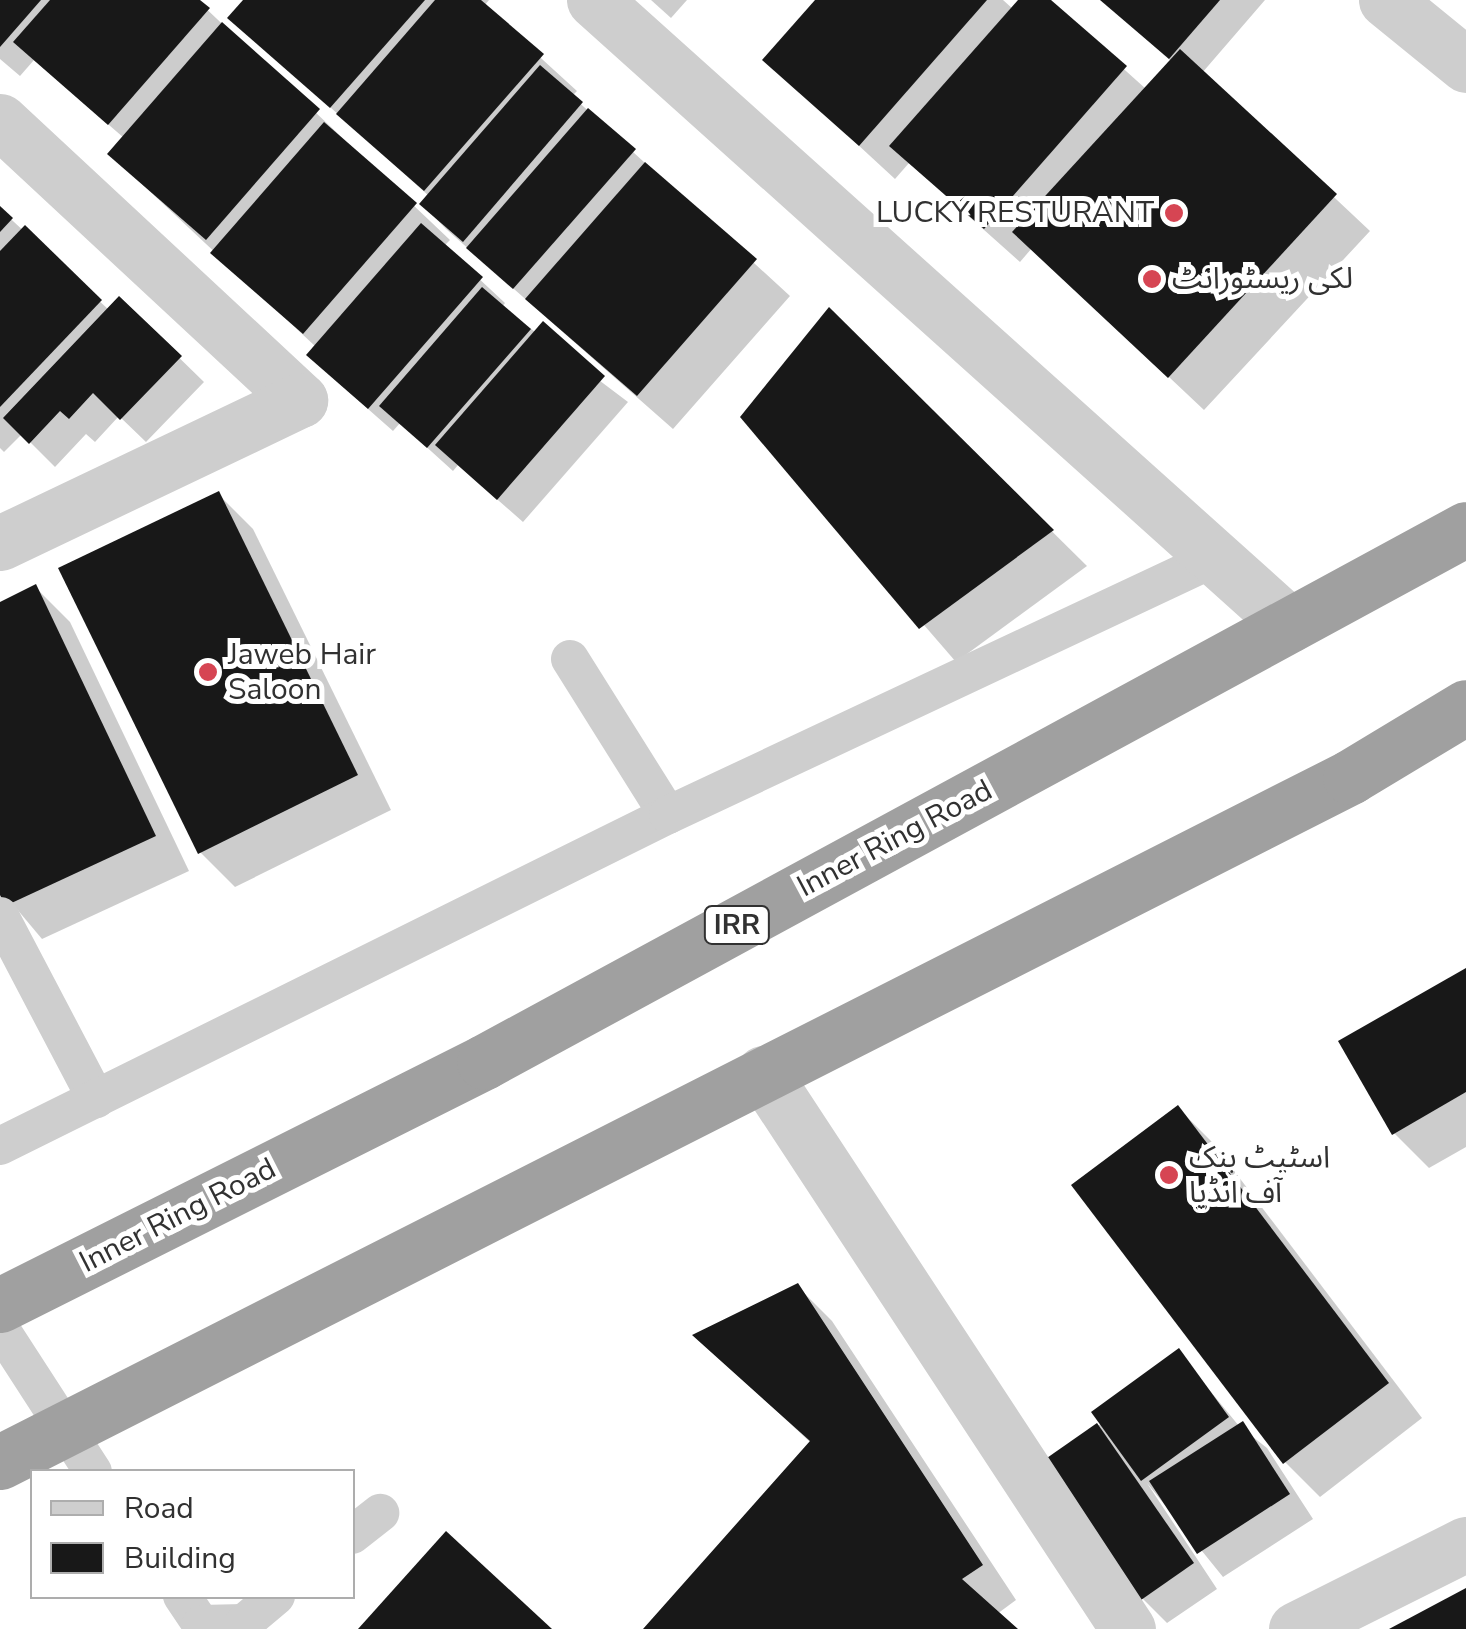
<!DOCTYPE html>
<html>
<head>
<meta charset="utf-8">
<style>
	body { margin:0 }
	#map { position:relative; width:1466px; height:1629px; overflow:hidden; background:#fff; font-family:"Nunito Sans","Noto Sans Arabic",sans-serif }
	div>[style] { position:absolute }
	.shadow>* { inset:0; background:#0003 }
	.building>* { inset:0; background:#181818 }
	.service>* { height:38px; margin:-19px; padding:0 19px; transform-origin:19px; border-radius:19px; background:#cecece }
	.minor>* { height:55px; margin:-27.5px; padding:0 27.5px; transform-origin:27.5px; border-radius:27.5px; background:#cecece }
	.trunk>* { height:55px; margin:-27.5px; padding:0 27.5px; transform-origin:27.5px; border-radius:27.5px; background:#a0a0a0 }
	.dots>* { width:28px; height:28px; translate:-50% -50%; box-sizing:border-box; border:5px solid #fff; border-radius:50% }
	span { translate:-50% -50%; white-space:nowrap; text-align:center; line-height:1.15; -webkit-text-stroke:10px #fff; paint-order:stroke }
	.shield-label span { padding:2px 8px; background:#fff; border:2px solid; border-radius:8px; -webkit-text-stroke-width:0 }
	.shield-label { font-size:28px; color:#313131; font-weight:700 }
	.poi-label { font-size:30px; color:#313131 }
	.right { translate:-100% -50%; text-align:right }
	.left { translate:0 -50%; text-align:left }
	.street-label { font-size:30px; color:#313131 }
	.legend { position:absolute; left:30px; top:1469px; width:325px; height:130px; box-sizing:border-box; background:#fff; border:2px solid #adadad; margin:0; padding:12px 18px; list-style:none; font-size:30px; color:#313131 }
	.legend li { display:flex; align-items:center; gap:20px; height:50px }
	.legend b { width:50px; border:2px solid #adadad }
</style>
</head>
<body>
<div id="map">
	<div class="shadow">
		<div style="clip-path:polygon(0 0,197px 0,450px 240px,444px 246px,505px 303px,502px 307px,628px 402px,523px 522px,458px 465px,453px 471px,400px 423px,393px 431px,334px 379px,316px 347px,110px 154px,124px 138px,34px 60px,20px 76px,0 59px)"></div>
		<div style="clip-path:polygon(246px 0,489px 0,484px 6px,577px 91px,572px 96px,790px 296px,673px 429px,446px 229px,422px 204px,429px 196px,231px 18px)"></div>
		<div style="clip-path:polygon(651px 0,687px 0,671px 18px)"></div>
		<div style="clip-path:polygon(818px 0,1003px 0,1013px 9px,1021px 0,1047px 0,1146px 89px,1172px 62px,1102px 0,1265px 0,1202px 73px,1370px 231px,1204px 410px,1032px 248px,1020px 262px,909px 163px,895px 179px,766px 60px)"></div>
		<div style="clip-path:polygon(0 209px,109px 310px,119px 299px,204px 382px,146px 442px,119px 416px,95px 442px,86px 434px,55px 467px,22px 434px,4px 452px,0 448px)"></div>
		<div style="clip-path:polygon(829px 311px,1087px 566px,956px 662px,744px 417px)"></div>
		<div style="clip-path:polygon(218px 494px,253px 529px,391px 810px,235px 887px,200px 852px)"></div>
		<div style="clip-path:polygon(35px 587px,70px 622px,189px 871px,42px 939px,0 889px,0 605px)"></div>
		<div style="clip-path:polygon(1466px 971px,1466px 1147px,1429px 1168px,1394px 1133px)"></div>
		<div style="clip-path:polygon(1178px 1108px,1213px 1143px,1422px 1418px,1320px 1497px,1285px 1462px)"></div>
		<div style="clip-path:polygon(797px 1286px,832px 1321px,1016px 1600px,997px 1614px,1014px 1629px,646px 1629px,811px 1443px,696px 1336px)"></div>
		<div style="clip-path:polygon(1178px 1352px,1239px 1426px,1267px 1448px,1313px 1519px,1223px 1577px,1147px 1483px,1217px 1589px,1167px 1623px,1143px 1599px,1048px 1461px,1102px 1423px)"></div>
	</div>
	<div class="building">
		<div style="clip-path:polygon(0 0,41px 0,0 47px)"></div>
		<div style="clip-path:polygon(50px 0,200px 0,210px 8px,108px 125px,13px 42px)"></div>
		<div style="clip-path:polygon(243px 0,425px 0,330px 108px,227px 18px)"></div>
		<div style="clip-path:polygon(435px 0,481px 0,544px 54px,424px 191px,336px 114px)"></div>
		<div style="clip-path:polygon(815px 0,987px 0,859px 146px,762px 60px)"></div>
		<div style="clip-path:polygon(1018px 0,1051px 0,1127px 66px,984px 229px,889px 146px)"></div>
		<div style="clip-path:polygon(1100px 0,1220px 0,1169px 59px)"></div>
		<div style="clip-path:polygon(222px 22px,320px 109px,206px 240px,107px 154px)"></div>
		<div style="clip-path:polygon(1180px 49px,1337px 194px,1168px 378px,1012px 232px)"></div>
		<div style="clip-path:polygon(540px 65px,583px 102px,463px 242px,419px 204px)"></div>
		<div style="clip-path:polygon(588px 108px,636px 149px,513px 289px,466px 248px)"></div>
		<div style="clip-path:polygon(324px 122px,417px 203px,303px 334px,210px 253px)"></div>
		<div style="clip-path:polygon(645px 162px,757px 259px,637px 396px,525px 299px)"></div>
		<div style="clip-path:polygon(0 206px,13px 218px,0 232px)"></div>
		<div style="clip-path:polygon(421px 223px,483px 277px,368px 409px,306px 355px)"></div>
		<div style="clip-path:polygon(25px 225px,102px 300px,0 407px,0 251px)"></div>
		<div style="clip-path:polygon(482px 287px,531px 329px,427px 448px,379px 406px)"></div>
		<div style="clip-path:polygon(119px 296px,182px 356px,120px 420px,93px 393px,69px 419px,60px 411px,29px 444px,3px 418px)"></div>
		<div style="clip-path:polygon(829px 307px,1054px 530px,919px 629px,740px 417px)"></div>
		<div style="clip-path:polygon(543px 321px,605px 376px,497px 500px,435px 445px)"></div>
		<div style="clip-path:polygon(219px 491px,358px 775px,198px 854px,58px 568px)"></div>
		<div style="clip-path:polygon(36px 584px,156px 836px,5px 906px,0 895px,0 602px)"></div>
		<div style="clip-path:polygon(1466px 968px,1466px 1092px,1392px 1135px,1338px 1041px)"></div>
		<div style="clip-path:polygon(1178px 1105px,1389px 1383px,1283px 1464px,1071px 1185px)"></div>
		<div style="clip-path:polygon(798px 1283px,983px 1565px,962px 1579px,1018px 1629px,643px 1629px,810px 1441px,692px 1335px)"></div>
		<div style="clip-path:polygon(1179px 1348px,1229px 1417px,1141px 1481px,1091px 1412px)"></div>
		<div style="clip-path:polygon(1243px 1421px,1290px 1494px,1197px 1554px,1149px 1481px)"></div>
		<div style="clip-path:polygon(1097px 1423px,1194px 1563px,1141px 1600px,1044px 1460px)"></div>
		<div style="clip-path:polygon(446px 1531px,552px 1629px,358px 1629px)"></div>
		<div style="clip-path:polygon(1466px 1588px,1466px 1629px,1389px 1629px)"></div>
	</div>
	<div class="service">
		<div style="left:570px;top:659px;width:184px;rotate:57.9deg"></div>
		<div style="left:0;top:916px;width:207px;rotate:62.3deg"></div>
		<div style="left:0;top:1146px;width:746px;rotate:-26.36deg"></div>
		<div style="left:668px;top:815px;width:600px;rotate:-25.16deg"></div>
		<div style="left:0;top:1328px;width:171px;rotate:57.1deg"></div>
		<div style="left:352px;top:1535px;width:36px;rotate:-38deg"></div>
		<div style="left:182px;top:1596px;width:34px;rotate:56deg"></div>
		<div style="left:201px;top:1624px;width:43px;rotate:-1.3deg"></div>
		<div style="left:244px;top:1623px;width:42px;rotate:-40.2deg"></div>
	</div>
	<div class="minor">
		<div style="left:594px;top:0;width:935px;rotate:41.92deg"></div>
		<div style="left:1386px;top:0;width:103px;rotate:39.1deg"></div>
		<div style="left:0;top:121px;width:410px;rotate:42.9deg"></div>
		<div style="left:300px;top:400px;width:332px;rotate:154.5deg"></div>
		<div style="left:763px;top:1073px;width:665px;rotate:56.72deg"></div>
		<div style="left:1296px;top:1629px;width:190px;rotate:-26.6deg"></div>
	</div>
	<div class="trunk">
		<div style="left:0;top:1305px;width:542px;rotate:-26.66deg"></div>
		<div style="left:484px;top:1062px;width:1117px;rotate:-28.49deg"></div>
		<div style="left:0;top:1462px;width:1514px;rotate:-26.9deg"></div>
		<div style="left:1350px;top:777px;width:135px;rotate:-31.1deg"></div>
	</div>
	<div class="dots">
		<div style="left:1174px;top:213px;background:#d64553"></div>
		<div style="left:1152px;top:279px;background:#d64553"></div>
		<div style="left:208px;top:672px;background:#d64553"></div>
		<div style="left:1169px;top:1175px;background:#d64553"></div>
	</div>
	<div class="shield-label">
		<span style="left:737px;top:925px">IRR</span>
	</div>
	<div class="poi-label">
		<span class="right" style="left:1154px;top:213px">LUCKY RESTURANT</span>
		<span class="left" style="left:1172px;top:279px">لکی ریسٹورانٹ</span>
		<span class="left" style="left:228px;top:672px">Jaweb Hair<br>Saloon</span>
		<span class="left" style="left:1189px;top:1175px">اسٹیٹ بنک<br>آف انڈیا</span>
	</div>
	<div class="street-label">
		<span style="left:895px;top:839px;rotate:-28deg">Inner Ring Road</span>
		<span style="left:178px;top:1216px;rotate:-27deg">Inner Ring Road</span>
	</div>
	<ul class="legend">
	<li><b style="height:12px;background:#cecece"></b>Road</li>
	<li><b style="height:28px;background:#181818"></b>Building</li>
	</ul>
</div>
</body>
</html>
